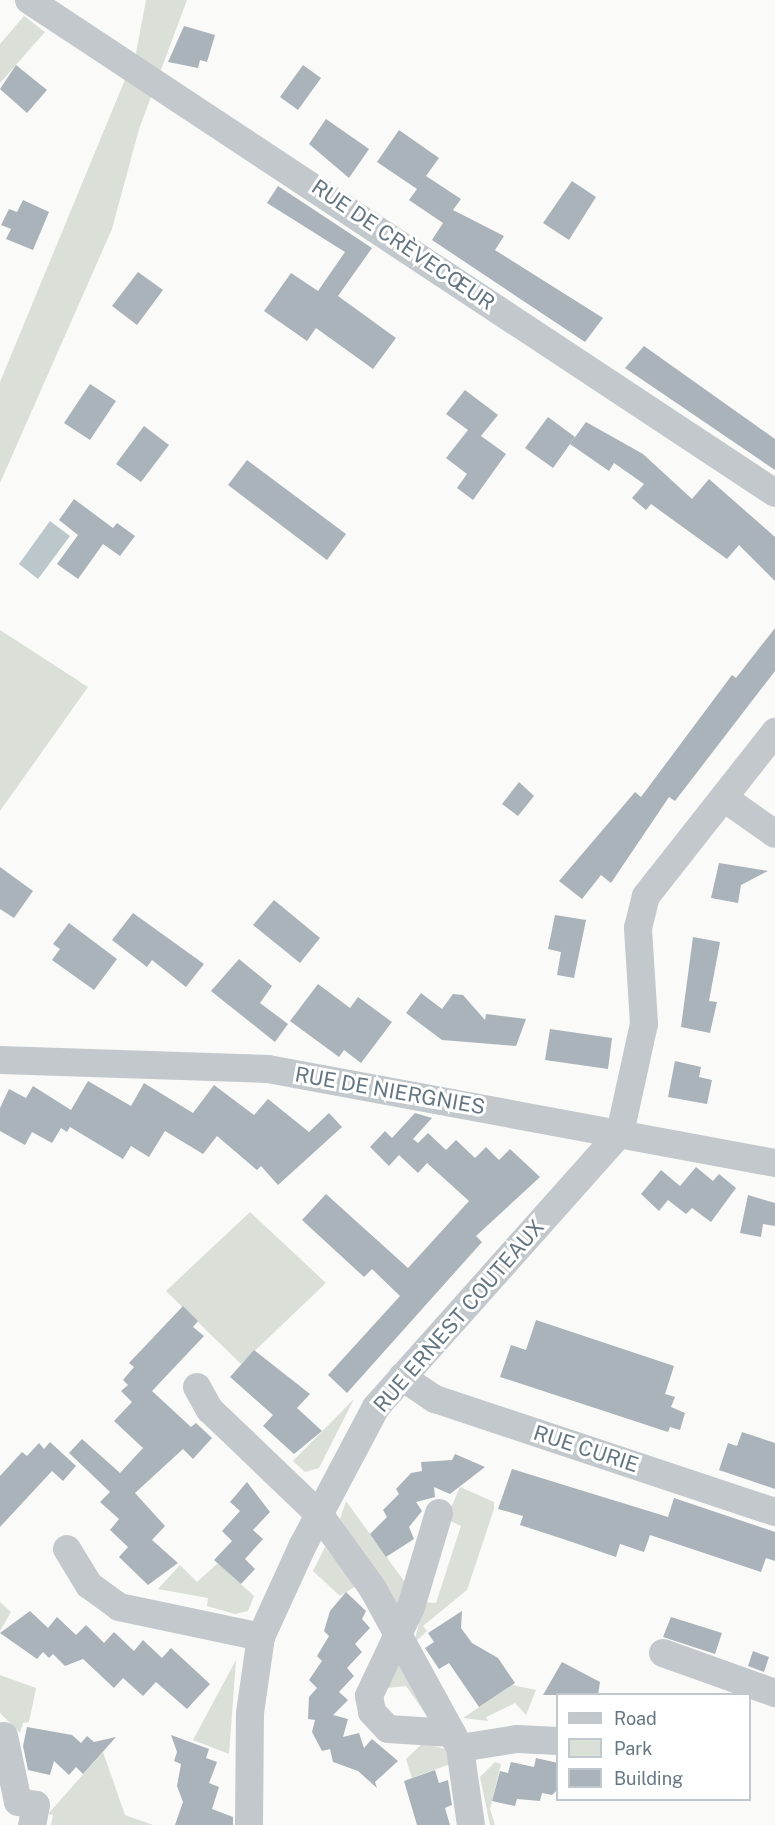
<!DOCTYPE html>
<html>
<head>
<meta charset="utf-8">
<style>
	body { margin:0 }
	#map { position:relative; width:775px; height:1825px; overflow:hidden; background:#fafaf8; font-family:"Public Sans",sans-serif }
	div>[style] { position:absolute }
	.green>* { inset:0; background:#dadfd7 }
	.water>* { inset:0; background:#bbc7cb }
	.building>* { inset:0; background:#aab3b9 }
	.minor>* { height:28px; margin:-14px; padding:0 14px; transform-origin:14px; border-radius:14px; background:#c3c8cc }
	span { translate:-50% -50%; white-space:nowrap; text-align:center; line-height:1.15; -webkit-text-stroke:6px #fff; paint-order:stroke }
	.street-label { font-size:21px; color:#657683 }
	.legend { position:absolute; left:556px; top:1693px; width:195px; height:108px; box-sizing:border-box; background:#fff; border:2px solid #c1c8cd; margin:0; padding:8px 10px; list-style:none; font-size:18px; color:#657683 }
	.legend li { display:flex; align-items:center; gap:12px; height:30px }
	.legend b { width:30px; border:2px solid #c1c8cd }
</style>
</head>
<body>
<div id="map">
	<div class="green">
		<div style="clip-path:polygon(146px 0,187px 0,139px 129px,112px 229px,0 483px,0 382px,136px 53px)"></div>
		<div style="clip-path:polygon(24px 16px,45px 32px,0 83px,0 44px)"></div>
		<div style="clip-path:polygon(0 630px,88px 687px,0 811px)"></div>
		<div style="clip-path:polygon(250px 1212px,326px 1283px,241px 1364px,166px 1291px)"></div>
		<div style="clip-path:polygon(354px 1399px,319px 1468px,305px 1472px,293px 1461px)"></div>
		<div style="clip-path:polygon(460px 1487px,494px 1502px,494px 1509px,467px 1590px,423px 1626px,427px 1631px,414px 1643px,424px 1602px,436px 1603px,461px 1526px,446px 1519px)"></div>
		<div style="clip-path:polygon(346px 1501px,404px 1581px,407px 1590px,398px 1608px,340px 1519px)"></div>
		<div style="clip-path:polygon(325px 1547px,356px 1586px,340px 1596px,313px 1571px)"></div>
		<div style="clip-path:polygon(218px 1563px,254px 1596px,248px 1611px,235px 1614px,207px 1606px,208px 1598px,158px 1589px,180px 1565px,197px 1582px)"></div>
		<div style="clip-path:polygon(0 1602px,11px 1612px,0 1631px)"></div>
		<div style="clip-path:polygon(394px 1657px,435px 1727px,406px 1686px,387px 1688px)"></div>
		<div style="clip-path:polygon(236px 1660px,229px 1754px,193px 1740px)"></div>
		<div style="clip-path:polygon(0 1675px,36px 1688px,29px 1722px,23px 1723px,20px 1733px,0 1713px)"></div>
		<div style="clip-path:polygon(512px 1685px,536px 1690px,526px 1715px,515px 1703px,486px 1717px,488px 1721px,463px 1718px)"></div>
		<div style="clip-path:polygon(423px 1743px,445px 1749px,450px 1764px,412px 1778px,406px 1759px)"></div>
		<div style="clip-path:polygon(103px 1752px,125px 1815px,153px 1825px,51px 1825px,53px 1815px,48px 1814px)"></div>
		<div style="clip-path:polygon(495px 1762px,501px 1764px,490px 1809px,495px 1825px,490px 1825px,480px 1777px)"></div>
	</div>
	<div class="water">
		<div style="clip-path:polygon(50px 521px,70px 536px,38px 579px,19px 564px)"></div>
	</div>
	<div class="building">
		<div style="clip-path:polygon(184px 26px,215px 35px,207px 62px,200px 60px,198px 68px,168px 62px)"></div>
		<div style="clip-path:polygon(16px 65px,47px 90px,27px 113px,0 89px)"></div>
		<div style="clip-path:polygon(303px 65px,321px 78px,298px 110px,280px 97px)"></div>
		<div style="clip-path:polygon(326px 119px,369px 149px,349px 178px,309px 144px)"></div>
		<div style="clip-path:polygon(399px 130px,439px 158px,426px 176px,461px 199px,453px 210px,504px 236px,495px 250px,603px 318px,585px 342px,432px 240px,443px 223px,409px 200px,417px 189px,377px 162px)"></div>
		<div style="clip-path:polygon(572px 181px,596px 197px,569px 240px,543px 223px)"></div>
		<div style="clip-path:polygon(278px 186px,372px 248px,338px 296px,396px 338px,373px 369px,316px 328px,307px 341px,264px 311px,291px 273px,318px 291px,345px 252px,267px 203px)"></div>
		<div style="clip-path:polygon(23px 200px,49px 212px,33px 250px,6px 239px,11px 229px,1px 225px,9px 209px,17px 212px)"></div>
		<div style="clip-path:polygon(138px 272px,163px 290px,137px 325px,112px 306px)"></div>
		<div style="clip-path:polygon(644px 346px,775px 439px,775px 470px,625px 368px)"></div>
		<div style="clip-path:polygon(90px 384px,116px 401px,90px 440px,64px 423px)"></div>
		<div style="clip-path:polygon(465px 390px,498px 415px,481px 436px,506px 454px,473px 500px,457px 488px,467px 474px,446px 458px,468px 430px,446px 414px)"></div>
		<div style="clip-path:polygon(548px 417px,575px 437px,553px 468px,525px 448px)"></div>
		<div style="clip-path:polygon(586px 422px,643px 454px,692px 499px,709px 479px,775px 537px,775px 581px,739px 545px,727px 559px,651px 504px,646px 510px,632px 498px,644px 484px,614px 463px,609px 471px,570px 444px)"></div>
		<div style="clip-path:polygon(144px 426px,169px 445px,141px 482px,116px 464px)"></div>
		<div style="clip-path:polygon(247px 460px,346px 534px,327px 560px,228px 485px)"></div>
		<div style="clip-path:polygon(74px 499px,113px 528px,117px 523px,135px 536px,120px 556px,103px 544px,78px 579px,57px 564px,78px 535px,59px 520px)"></div>
		<div style="clip-path:polygon(775px 628px,775px 671px,675px 801px,669px 797px,611px 883px,601px 875px,582px 899px,559px 881px,635px 792px,641px 797px,732px 675px,736px 678px)"></div>
		<div style="clip-path:polygon(519px 782px,534px 796px,518px 816px,502px 804px)"></div>
		<div style="clip-path:polygon(719px 863px,768px 871px,741px 885px,738px 903px,711px 898px)"></div>
		<div style="clip-path:polygon(0 867px,33px 891px,14px 918px,0 909px)"></div>
		<div style="clip-path:polygon(274px 900px,320px 938px,300px 963px,253px 925px)"></div>
		<div style="clip-path:polygon(133px 913px,204px 964px,186px 987px,152px 960px,147px 967px,112px 940px)"></div>
		<div style="clip-path:polygon(555px 915px,586px 920px,574px 978px,557px 975px,561px 952px,548px 949px)"></div>
		<div style="clip-path:polygon(69px 923px,117px 959px,94px 990px,52px 960px,60px 949px,53px 944px)"></div>
		<div style="clip-path:polygon(693px 937px,720px 942px,709px 1001px,717px 1002px,710px 1033px,681px 1027px)"></div>
		<div style="clip-path:polygon(239px 959px,272px 986px,260px 1003px,288px 1024px,275px 1042px,211px 991px)"></div>
		<div style="clip-path:polygon(318px 984px,350px 1008px,358px 997px,392px 1022px,361px 1063px,344px 1050px,339px 1057px,290px 1021px)"></div>
		<div style="clip-path:polygon(421px 993px,442px 1009px,453px 994px,463px 995px,485px 1020px,486px 1014px,526px 1019px,516px 1046px,442px 1040px,406px 1013px)"></div>
		<div style="clip-path:polygon(550px 1029px,612px 1038px,608px 1069px,545px 1060px)"></div>
		<div style="clip-path:polygon(675px 1061px,701px 1067px,699px 1077px,712px 1080px,707px 1104px,668px 1097px)"></div>
		<div style="clip-path:polygon(88px 1081px,131px 1106px,144px 1083px,193px 1113px,214px 1085px,254px 1115px,268px 1099px,309px 1132px,329px 1113px,342px 1127px,278px 1185px,261px 1166px,257px 1170px,217px 1136px,203px 1154px,165px 1131px,149px 1157px,131px 1146px,123px 1159px,70px 1127px,67px 1132px,61px 1128px,52px 1143px,32px 1132px,25px 1145px,0 1131px,0 1108px,9px 1089px,26px 1098px,33px 1086px,71px 1110px)"></div>
		<div style="clip-path:polygon(415px 1113px,432px 1118px,413px 1139px,418px 1143px,428px 1133px,446px 1150px,456px 1140px,475px 1158px,486px 1147px,499px 1160px,510px 1149px,540px 1177px,476px 1236px,482px 1242px,347px 1393px,328px 1375px,400px 1296px,372px 1269px,364px 1277px,302px 1220px,326px 1194px,408px 1268px,469px 1201px,427px 1163px,418px 1173px,399px 1155px,389px 1166px,370px 1147px,385px 1131px,392px 1138px)"></div>
		<div style="clip-path:polygon(696px 1167px,713px 1181px,719px 1174px,736px 1188px,711px 1222px,692px 1208px,686px 1214px,668px 1200px,659px 1211px,641px 1194px,661px 1170px,680px 1186px)"></div>
		<div style="clip-path:polygon(748px 1195px,775px 1203px,775px 1226px,763px 1224px,761px 1237px,740px 1233px)"></div>
		<div style="clip-path:polygon(183px 1306px,198px 1321px,193px 1327px,204px 1336px,152px 1391px,191px 1427px,196px 1423px,212px 1438px,193px 1459px,183px 1449px,135px 1493px,165px 1526px,152px 1540px,178px 1563px,148px 1585px,119px 1557px,128px 1547px,110px 1530px,119px 1519px,100px 1502px,110px 1492px,69px 1453px,82px 1439px,120px 1473px,143px 1448px,114px 1421px,132px 1402px,121px 1391px,128px 1385px,123px 1380px,134px 1367px,129px 1363px)"></div>
		<div style="clip-path:polygon(536px 1320px,674px 1366px,665px 1394px,675px 1397px,671px 1407px,685px 1413px,680px 1430px,670px 1427px,668px 1432px,500px 1377px,511px 1345px,526px 1350px)"></div>
		<div style="clip-path:polygon(254px 1350px,310px 1394px,297px 1408px,322px 1431px,294px 1454px,263px 1426px,273px 1415px,230px 1377px)"></div>
		<div style="clip-path:polygon(742px 1432px,775px 1443px,775px 1489px,719px 1470px,728px 1443px,737px 1446px)"></div>
		<div style="clip-path:polygon(50px 1442px,76px 1466px,63px 1481px,52px 1471px,0 1527px,0 1476px,22px 1452px,27px 1456px,39px 1443px,44px 1449px)"></div>
		<div style="clip-path:polygon(455px 1454px,485px 1467px,450px 1494px,434px 1487px,435px 1497px,416px 1502px,422px 1511px,409px 1527px,414px 1539px,386px 1557px,370px 1534px,387px 1517px,383px 1510px,399px 1494px,396px 1489px,411px 1473px,422px 1471px,421px 1462px,452px 1460px)"></div>
		<div style="clip-path:polygon(512px 1469px,668px 1517px,674px 1498px,775px 1532px,775px 1561px,766px 1558px,761px 1572px,650px 1535px,644px 1552px,620px 1544px,616px 1557px,560px 1538px,520px 1525px,523px 1516px,498px 1509px)"></div>
		<div style="clip-path:polygon(247px 1482px,270px 1512px,253px 1530px,263px 1539px,245px 1559px,255px 1569px,241px 1584px,214px 1560px,232px 1541px,222px 1531px,240px 1511px,230px 1502px)"></div>
		<div style="clip-path:polygon(346px 1592px,366px 1611px,362px 1619px,370px 1628px,355px 1644px,362px 1652px,347px 1668px,354px 1676px,339px 1692px,348px 1700px,333px 1715px,348px 1719px,343px 1737px,359px 1733px,364px 1748px,372px 1739px,398px 1761px,375px 1782px,377px 1788px,358px 1771px,333px 1762px,330px 1749px,322px 1751px,312px 1732px,315px 1720px,308px 1719px,309px 1697px,317px 1688px,309px 1680px,322px 1661px,317px 1656px,329px 1636px,324px 1631px,330px 1611px)"></div>
		<div style="clip-path:polygon(30px 1611px,48px 1628px,57px 1617px,76px 1635px,86px 1625px,104px 1643px,114px 1632px,134px 1651px,143px 1640px,162px 1658px,171px 1648px,210px 1684px,187px 1709px,156px 1682px,143px 1696px,123px 1678px,114px 1688px,83px 1659px,65px 1666px,53px 1654px,49px 1658px,43px 1652px,37px 1659px,0 1633px)"></div>
		<div style="clip-path:polygon(462px 1611px,461px 1628px,472px 1643px,498px 1658px,515px 1683px,479px 1707px,449px 1663px,439px 1669px,425px 1648px,434px 1642px,428px 1633px)"></div>
		<div style="clip-path:polygon(671px 1617px,722px 1633px,715px 1654px,663px 1637px)"></div>
		<div style="clip-path:polygon(753px 1651px,769px 1657px,764px 1672px,748px 1666px)"></div>
		<div style="clip-path:polygon(562px 1662px,600px 1682px,598px 1695px,543px 1695px)"></div>
		<div style="clip-path:polygon(27px 1727px,72px 1735px,81px 1743px,87px 1736px,94px 1742px,116px 1737px,83px 1774px,76px 1767px,69px 1775px,54px 1761px,50px 1775px,28px 1770px,23px 1746px)"></div>
		<div style="clip-path:polygon(171px 1735px,209px 1749px,206px 1758px,217px 1762px,209px 1783px,219px 1787px,212px 1809px,233px 1817px,233px 1825px,175px 1825px,183px 1802px,177px 1786px,181px 1764px,174px 1761px,177px 1752px)"></div>
		<div style="clip-path:polygon(536px 1758px,558px 1763px,558px 1789px,552px 1795px,542px 1793px,540px 1801px,517px 1799px,515px 1806px,492px 1801px,500px 1771px,508px 1773px,511px 1762px,534px 1767px)"></div>
		<div style="clip-path:polygon(435px 1770px,439px 1783px,448px 1780px,452px 1805px,445px 1808px,450px 1825px,417px 1825px,404px 1781px)"></div>
	</div>
	<div class="minor">
		<div style="left:29px;top:0;width:894px;rotate:33.46deg"></div>
		<div style="left:724px;top:798px;width:62px;rotate:35.2deg"></div>
		<div style="left:0;top:1060px;width:268px;rotate:1.9deg"></div>
		<div style="left:268px;top:1069px;width:516px;rotate:10.5deg"></div>
		<div style="left:402px;top:1377px;width:40px;rotate:34deg"></div>
		<div style="left:435px;top:1399px;width:358px;rotate:18.4deg"></div>
		<div style="left:197px;top:1387px;width:26px;rotate:61deg"></div>
		<div style="left:210px;top:1410px;width:151px;rotate:43.7deg"></div>
		<div style="left:319px;top:1514px;width:92px;rotate:54.2deg"></div>
		<div style="left:373px;top:1589px;width:181px;rotate:61.3deg"></div>
		<div style="left:460px;top:1748px;width:78px;rotate:81.9deg"></div>
		<div style="left:439px;top:1513px;width:98px;rotate:106.6deg"></div>
		<div style="left:411px;top:1607px;width:98px;rotate:115.3deg"></div>
		<div style="left:369px;top:1696px;width:16px;rotate:79deg"></div>
		<div style="left:372px;top:1712px;width:23px;rotate:47deg"></div>
		<div style="left:388px;top:1729px;width:64px;rotate:3.6deg"></div>
		<div style="left:67px;top:1549px;width:42px;rotate:58.6deg"></div>
		<div style="left:89px;top:1585px;width:37px;rotate:36deg"></div>
		<div style="left:119px;top:1607px;width:145px;rotate:11.9deg"></div>
		<div style="left:663px;top:1653px;width:119px;rotate:19.7deg"></div>
		<div style="left:4px;top:1736px;width:67px;rotate:78deg"></div>
		<div style="left:18px;top:1802px;width:18px;rotate:9deg"></div>
		<div style="left:36px;top:1805px;width:20px;rotate:101deg"></div>
		<div style="left:460px;top:1748px;width:58px;rotate:-9deg"></div>
		<div style="left:517px;top:1739px;width:41px;rotate:2.8deg"></div>
		<div style="left:249px;top:1825px;width:112px;rotate:-89.5deg"></div>
		<div style="left:250px;top:1713px;width:77px;rotate:-81.8deg"></div>
		<div style="left:261px;top:1637px;width:101px;rotate:-65.5deg"></div>
		<div style="left:303px;top:1545px;width:156px;rotate:-62.1deg"></div>
		<div style="left:376px;top:1407px;width:367px;rotate:-48.3deg"></div>
		<div style="left:620px;top:1133px;width:112px;rotate:-77.6deg"></div>
		<div style="left:644px;top:1024px;width:96px;rotate:-93.6deg"></div>
		<div style="left:638px;top:928px;width:33px;rotate:-76deg"></div>
		<div style="left:646px;top:896px;width:209px;rotate:-51.8deg"></div>
	</div>
	<div class="street-label">
		<span style="left:403px;top:245px;rotate:34deg">RUE DE CRÈVECŒUR</span>
		<span style="left:390px;top:1091px;rotate:10deg">RUE DE NIERGNIES</span>
		<span style="left:459px;top:1316px;rotate:-49deg">RUE ERNEST COUTEAUX</span>
		<span style="left:586px;top:1449px;rotate:18deg">RUE CURIE</span>
	</div>
	<ul class="legend">
	<li><b style="height:8px;background:#c3c8cc"></b>Road</li>
	<li><b style="height:16px;background:#dadfd7"></b>Park</li>
	<li><b style="height:16px;background:#aab3b9"></b>Building</li>
	</ul>
</div>
</body>
</html>
